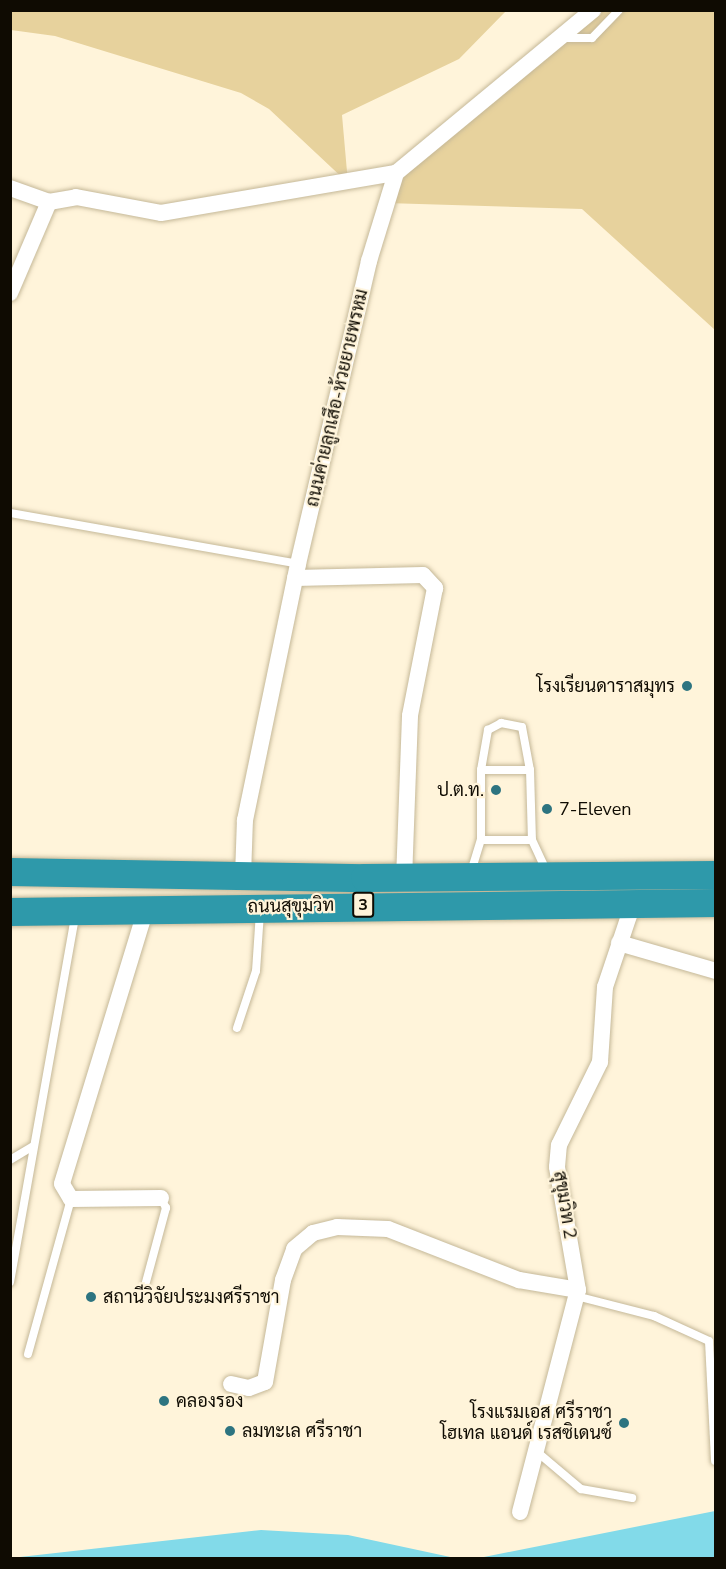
<!DOCTYPE html>
<html>
<head>
<meta charset="utf-8">
<style>
	body { margin:0 }
	#map { position:relative; width:726px; height:1569px; overflow:hidden; background:#fff4da; font-family:"Nunito Sans",Sarabun,sans-serif }
	div>[style] { position:absolute }
	.green>* { inset:0; background:#e7d29d }
	.water>* { inset:0; background:#82dae9 }
	.roads { filter:drop-shadow(0 0 2px #c5b898) drop-shadow(0 0 2px #c5b898) }
	.lane>* { height:8px; margin:-4px; padding:0 4px; transform-origin:4px; border-radius:4px; background:#fff }
	.street>* { height:16px; margin:-8px; padding:0 8px; transform-origin:8px; border-radius:8px; background:#fff }
	.highway>* { height:28px; margin:-14px; padding:0 14px; transform-origin:14px; border-radius:14px; background:#2e99aa }
	.dots>* { width:16px; height:16px; translate:-50% -50%; box-sizing:border-box; border:3px solid #fff4da; border-radius:50% }
	span { translate:-50% -50%; white-space:nowrap; text-align:center; line-height:1.15; -webkit-text-stroke:4.5px #fff4da; paint-order:stroke }
	.shield-label span { padding:2px 4px; background:#fff4da; border:2px solid; border-radius:4px; -webkit-text-stroke-width:0 }
	.shield-label { font-size:16px; color:#0f0b02; font-weight:700 }
	.street-label { font-size:18px; color:#0f0b02 }
	.poi-label { font-size:18px; color:#0f0b02 }
	.right { translate:-100% -50%; text-align:right }
	.left { translate:0 -50%; text-align:left }
	.frame { position:absolute; inset:0; border:12px solid #0f0b02; pointer-events:none }
</style>
</head>
<body>
<div id="map">
	<div class="green">
		<div style="clip-path:polygon(10px 11px,506px 11px,459px 59px,342px 115px,348px 183px,269px 109px,241px 93px,55px 36px,11px 30px)"></div>
		<div style="clip-path:polygon(593px 11px,715px 11px,715px 330px,582px 209px,386px 203px,411px 166px)"></div>
	</div>
	<div class="water">
		<div style="clip-path:polygon(715px 1511px,715px 1558px,479px 1558px)"></div>
		<div style="clip-path:polygon(261px 1530px,348px 1535px,455px 1558px,11px 1558px)"></div>
	</div>
	<div class="roads">
		<div class="lane">
			<div style="left:562px;top:38px;width:30px"></div>
			<div style="left:592px;top:38px;width:39px;rotate:-46deg"></div>
			<div style="left:10px;top:513px;width:292px;rotate:10deg"></div>
			<div style="left:481px;top:770px;width:41px;rotate:-80.1deg"></div>
			<div style="left:488px;top:730px;width:15px;rotate:-28deg"></div>
			<div style="left:501px;top:723px;width:21px;rotate:11deg"></div>
			<div style="left:522px;top:727px;width:44px;rotate:79.5deg"></div>
			<div style="left:481px;top:840px;width:51px"></div>
			<div style="left:471px;top:872px;width:34px;rotate:-73deg"></div>
			<div style="left:481px;top:840px;width:70px;rotate:-90deg"></div>
			<div style="left:481px;top:770px;width:49px"></div>
			<div style="left:530px;top:770px;width:70px;rotate:88.4deg"></div>
			<div style="left:532px;top:840px;width:35px;rotate:65deg"></div>
			<div style="left:237px;top:1028px;width:60px;rotate:-71.6deg"></div>
			<div style="left:256px;top:971px;width:59px;rotate:-86.1deg"></div>
			<div style="left:10px;top:1160px;width:26px;rotate:-31deg"></div>
			<div style="left:10px;top:1282px;width:372px;rotate:-79.9deg"></div>
			<div style="left:146px;top:1282px;width:77px;rotate:-74.9deg"></div>
			<div style="left:166px;top:1208px;width:11px;rotate:-117deg"></div>
			<div style="left:576px;top:1296px;width:81px;rotate:14.4deg"></div>
			<div style="left:654px;top:1316px;width:60px;rotate:24.4deg"></div>
			<div style="left:709px;top:1341px;width:120px;rotate:87.1deg"></div>
			<div style="left:28px;top:1354px;width:161px;rotate:-74.5deg"></div>
			<div style="left:536px;top:1451px;width:59px;rotate:40.2deg"></div>
			<div style="left:581px;top:1489px;width:52px;rotate:10deg"></div>
		</div>
		<div class="street">
			<div style="left:10px;top:188px;width:41px;rotate:19.7deg"></div>
			<div style="left:49px;top:202px;width:27px;rotate:-10deg"></div>
			<div style="left:76px;top:197px;width:86px;rotate:10.7deg"></div>
			<div style="left:161px;top:213px;width:238px;rotate:-9.7deg"></div>
			<div style="left:10px;top:293px;width:99px;rotate:-66.8deg"></div>
			<div style="left:295px;top:578px;width:128px;rotate:-1.3deg"></div>
			<div style="left:423px;top:575px;width:18px;rotate:47deg"></div>
			<div style="left:435px;top:588px;width:130px;rotate:101.1deg"></div>
			<div style="left:410px;top:716px;width:162px;rotate:92.1deg"></div>
			<div style="left:243px;top:876px;width:56px;rotate:-88deg"></div>
			<div style="left:245px;top:820px;width:261px;rotate:-78.3deg"></div>
			<div style="left:298px;top:564px;width:311px;rotate:-76.8deg"></div>
			<div style="left:369px;top:261px;width:92px;rotate:-72.9deg"></div>
			<div style="left:396px;top:173px;width:256px;rotate:-39.6deg"></div>
			<div style="left:145px;top:912px;width:284px;rotate:107deg"></div>
			<div style="left:62px;top:1184px;width:17px;rotate:59deg"></div>
			<div style="left:71px;top:1199px;width:90px;rotate:-0.6deg"></div>
			<div style="left:619px;top:943px;width:101px;rotate:16.1deg"></div>
			<div style="left:231px;top:1384px;width:18px;rotate:13deg"></div>
			<div style="left:249px;top:1388px;width:17px;rotate:-21deg"></div>
			<div style="left:265px;top:1382px;width:104px;rotate:-80deg"></div>
			<div style="left:283px;top:1280px;width:33px;rotate:-70deg"></div>
			<div style="left:294px;top:1249px;width:25px;rotate:-40deg"></div>
			<div style="left:313px;top:1233px;width:25px;rotate:-14deg"></div>
			<div style="left:337px;top:1227px;width:51px;rotate:2.2deg"></div>
			<div style="left:388px;top:1229px;width:141px;rotate:21.3deg"></div>
			<div style="left:519px;top:1280px;width:60px;rotate:9.6deg"></div>
			<div style="left:520px;top:1512px;width:229px;rotate:-75.4deg"></div>
			<div style="left:578px;top:1290px;width:125px;rotate:-99.7deg"></div>
			<div style="left:557px;top:1167px;width:22px;rotate:-85deg"></div>
			<div style="left:559px;top:1145px;width:93px;rotate:-63.7deg"></div>
			<div style="left:600px;top:1062px;width:75px;rotate:-86.2deg"></div>
			<div style="left:605px;top:987px;width:88px;rotate:-71.4deg"></div>
		</div>
		<div class="highway">
			<div style="left:10px;top:872px;width:355px;rotate:1deg"></div>
			<div style="left:365px;top:878px;width:351px;rotate:-0.5deg"></div>
			<div style="left:10px;top:912px;width:706px;rotate:-0.73deg"></div>
		</div>
	</div>
	<div class="dots">
		<div style="left:687px;top:686px;background:#2d7480"></div>
		<div style="left:496px;top:790px;background:#2d7480"></div>
		<div style="left:547px;top:809px;background:#2d7480"></div>
		<div style="left:91px;top:1297px;background:#2d7480"></div>
		<div style="left:164px;top:1401px;background:#2d7480"></div>
		<div style="left:624px;top:1423px;background:#2d7480"></div>
		<div style="left:230px;top:1431px;background:#2d7480"></div>
	</div>
	<div class="shield-label">
		<span style="left:363px;top:905px">3</span>
	</div>
	<div class="street-label">
		<span style="left:337px;top:398px;rotate:-77deg">ถนนค่ายลูกเสึอ-ห้วยยายพรหม</span>
		<span style="left:291px;top:906px;rotate:-1deg">ถนนสุขุมวิท</span>
		<span style="left:565px;top:1205px;rotate:81deg">สุขุมวิท 2</span>
	</div>
	<div class="poi-label">
		<span class="right" style="left:675px;top:686px">โรงเรียนดาราสมุทร</span>
		<span class="right" style="left:484px;top:790px">ป.ต.ท.</span>
		<span class="left" style="left:559px;top:809px">7-Eleven</span>
		<span class="left" style="left:103px;top:1297px">สถานีวิจัยประมงศรีราชา</span>
		<span class="left" style="left:176px;top:1401px">คลองรอง</span>
		<span class="right" style="left:612px;top:1423px">โรงแรมเอส ศรีราชา<br>โฮเทล แอนด์ เรสซิเดนซ์</span>
		<span class="left" style="left:242px;top:1431px">ลมทะเล ศรีราชา</span>
	</div>
	<div class="frame"></div>
</div>
</body>
</html>
